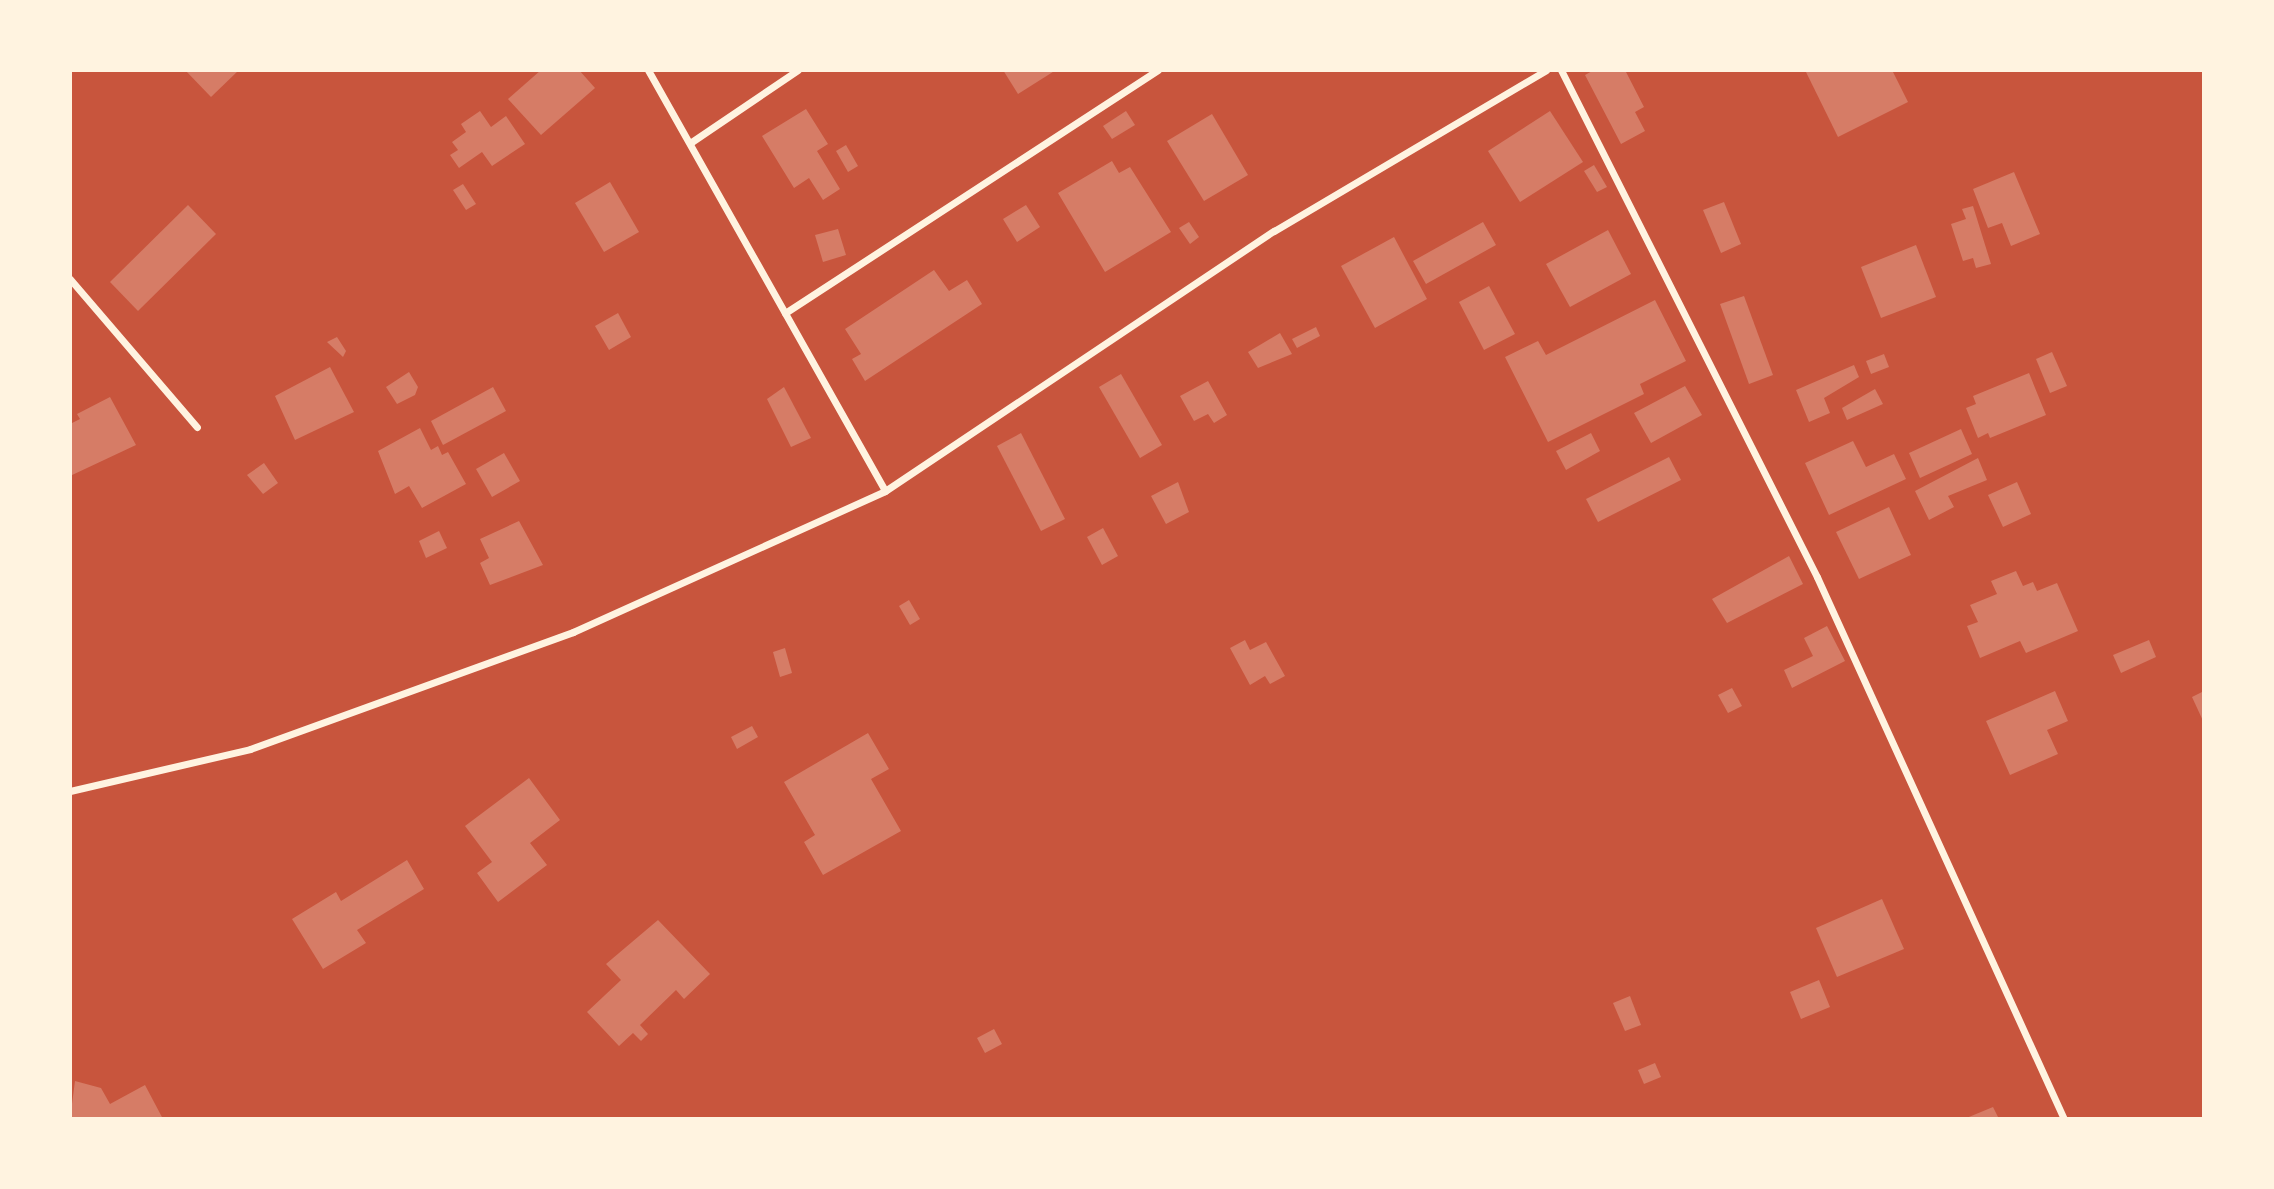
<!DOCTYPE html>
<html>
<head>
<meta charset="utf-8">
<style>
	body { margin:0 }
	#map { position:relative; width:2274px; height:1189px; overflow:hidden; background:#c8553d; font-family:"IBM Plex Sans",sans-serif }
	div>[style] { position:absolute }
	.building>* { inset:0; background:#d67c66 }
	.minor>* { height:7px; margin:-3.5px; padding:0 3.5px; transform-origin:3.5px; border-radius:3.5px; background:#fff3e0 }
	span { translate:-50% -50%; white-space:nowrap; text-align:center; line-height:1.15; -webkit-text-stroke:6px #fff3e0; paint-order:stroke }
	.frame { position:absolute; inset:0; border:72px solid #fff3e0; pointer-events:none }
</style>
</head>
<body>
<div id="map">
	<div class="building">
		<div style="clip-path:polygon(185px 70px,239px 70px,211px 97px)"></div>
		<div style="clip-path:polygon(541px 70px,579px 70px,595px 88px,541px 135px,508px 99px)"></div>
		<div style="clip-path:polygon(1003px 70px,1056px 70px,1018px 94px)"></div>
		<div style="clip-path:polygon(1594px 70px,1625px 70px,1644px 107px,1635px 112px,1645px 131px,1621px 144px,1585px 75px)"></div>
		<div style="clip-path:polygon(1805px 70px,1892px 70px,1908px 102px,1838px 137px)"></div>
		<div style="clip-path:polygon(806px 109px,828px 144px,817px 151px,840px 189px,823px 200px,809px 178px,794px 188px,762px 136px)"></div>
		<div style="clip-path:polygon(480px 111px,491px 127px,506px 116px,525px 144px,492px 166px,482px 152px,459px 168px,450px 155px,458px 150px,452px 142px,466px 132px,461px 124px)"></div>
		<div style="clip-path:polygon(1126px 111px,1135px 125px,1112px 139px,1103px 126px)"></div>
		<div style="clip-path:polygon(1550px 111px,1583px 162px,1520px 202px,1488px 151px)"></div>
		<div style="clip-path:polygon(1212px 114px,1248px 175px,1204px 201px,1167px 141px)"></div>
		<div style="clip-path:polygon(846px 145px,858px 166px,848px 172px,836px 151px)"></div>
		<div style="clip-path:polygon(1112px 161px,1119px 173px,1130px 167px,1171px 232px,1105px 272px,1058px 193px)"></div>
		<div style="clip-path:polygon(1594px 165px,1607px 187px,1597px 192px,1584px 171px)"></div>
		<div style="clip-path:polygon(2014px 172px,2040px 234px,2011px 246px,2002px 223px,1988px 228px,1973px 189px)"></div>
		<div style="clip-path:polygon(610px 182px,639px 232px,604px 252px,575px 203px)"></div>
		<div style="clip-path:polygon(463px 184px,476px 204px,466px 210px,453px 190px)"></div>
		<div style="clip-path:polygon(1724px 202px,1741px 244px,1721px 253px,1703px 210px)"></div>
		<div style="clip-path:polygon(188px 205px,216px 234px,138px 311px,110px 282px)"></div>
		<div style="clip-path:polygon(1026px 205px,1040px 227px,1017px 242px,1003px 219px)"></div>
		<div style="clip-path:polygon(1973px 206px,1991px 264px,1976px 268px,1973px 258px,1963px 261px,1951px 224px,1966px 219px,1962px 209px)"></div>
		<div style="clip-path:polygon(1189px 222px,1199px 237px,1190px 244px,1179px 228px)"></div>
		<div style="clip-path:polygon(1483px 222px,1496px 245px,1426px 284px,1413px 261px)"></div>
		<div style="clip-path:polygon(838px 229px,846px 255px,823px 262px,815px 235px)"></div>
		<div style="clip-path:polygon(1608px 230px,1631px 274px,1570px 307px,1546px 264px)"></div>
		<div style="clip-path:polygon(1394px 237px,1427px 299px,1375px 328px,1341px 266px)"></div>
		<div style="clip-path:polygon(1916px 245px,1936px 297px,1881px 318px,1861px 267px)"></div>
		<div style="clip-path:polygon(934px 270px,949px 291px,967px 280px,982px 304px,865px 381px,852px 359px,861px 354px,845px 329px)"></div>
		<div style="clip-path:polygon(1489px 286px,1515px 334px,1484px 350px,1459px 302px)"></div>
		<div style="clip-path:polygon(1744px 296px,1773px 375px,1749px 384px,1720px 304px)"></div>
		<div style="clip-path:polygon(1655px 300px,1686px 361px,1640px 384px,1644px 394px,1548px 442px,1505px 357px,1538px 341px,1546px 355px)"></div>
		<div style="clip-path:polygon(618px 313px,631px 337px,609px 350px,595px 326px)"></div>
		<div style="clip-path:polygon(1316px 327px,1320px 336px,1297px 348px,1292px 339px)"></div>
		<div style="clip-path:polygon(1280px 333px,1292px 354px,1258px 368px,1248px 352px)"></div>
		<div style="clip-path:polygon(337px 337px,346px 351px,343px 357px,327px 342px)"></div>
		<div style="clip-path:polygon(2052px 352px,2067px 386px,2050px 393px,2036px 359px)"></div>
		<div style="clip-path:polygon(1884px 354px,1889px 367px,1871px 374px,1866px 361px)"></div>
		<div style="clip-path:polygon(1854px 365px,1859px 377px,1824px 398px,1830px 413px,1809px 422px,1796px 390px)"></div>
		<div style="clip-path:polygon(330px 367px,354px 412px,295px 440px,275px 396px)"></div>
		<div style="clip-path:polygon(409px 372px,418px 387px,415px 395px,397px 404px,386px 387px)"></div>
		<div style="clip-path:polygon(2029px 373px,2046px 415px,1990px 438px,1988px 433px,1978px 438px,1966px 408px,1976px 404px,1973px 396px)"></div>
		<div style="clip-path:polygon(1121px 374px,1162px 445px,1140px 458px,1099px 387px)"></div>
		<div style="clip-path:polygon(1208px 381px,1227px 415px,1214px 423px,1208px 414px,1194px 421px,1180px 396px)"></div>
		<div style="clip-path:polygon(1685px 386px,1702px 415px,1651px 443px,1634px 413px)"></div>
		<div style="clip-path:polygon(493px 387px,506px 411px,443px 445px,431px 421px)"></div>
		<div style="clip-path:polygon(784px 387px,811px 438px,791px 447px,767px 399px)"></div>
		<div style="clip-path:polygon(1875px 389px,1883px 404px,1847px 420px,1842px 408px)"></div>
		<div style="clip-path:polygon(110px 397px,136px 445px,70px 476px,70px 424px,80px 419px,77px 414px)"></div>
		<div style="clip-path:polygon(420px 428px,431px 450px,438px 446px,442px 455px,448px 452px,466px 484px,422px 508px,409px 486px,395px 494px,378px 451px)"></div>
		<div style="clip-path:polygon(1961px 429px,1972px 454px,1920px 478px,1909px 453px)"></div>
		<div style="clip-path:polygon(1021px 433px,1065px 519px,1041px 531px,997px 446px)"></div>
		<div style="clip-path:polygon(1591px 433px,1600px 451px,1566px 470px,1556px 451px)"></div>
		<div style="clip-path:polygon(1853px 441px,1866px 467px,1894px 454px,1906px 479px,1829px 515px,1805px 463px)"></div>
		<div style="clip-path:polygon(504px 453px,520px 481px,492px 497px,476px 469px)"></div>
		<div style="clip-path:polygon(1669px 457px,1681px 480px,1598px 522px,1586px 499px)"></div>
		<div style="clip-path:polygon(1978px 458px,1987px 480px,1948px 496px,1954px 507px,1929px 520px,1915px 491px)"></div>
		<div style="clip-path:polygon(264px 463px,278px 483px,263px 494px,247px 475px)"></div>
		<div style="clip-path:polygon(1178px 482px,1189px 512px,1166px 524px,1151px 496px)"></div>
		<div style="clip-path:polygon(2017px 482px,2031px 514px,2003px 527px,1988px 495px)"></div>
		<div style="clip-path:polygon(1889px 507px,1911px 555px,1859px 579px,1836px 532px)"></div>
		<div style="clip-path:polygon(519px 521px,543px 565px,490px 585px,480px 563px,489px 558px,480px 539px)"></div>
		<div style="clip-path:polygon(1103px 528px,1118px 556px,1102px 565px,1087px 537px)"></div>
		<div style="clip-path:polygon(439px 531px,447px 548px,426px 558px,419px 541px)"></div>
		<div style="clip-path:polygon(1789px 556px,1803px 584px,1727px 623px,1712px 599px)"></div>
		<div style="clip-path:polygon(2016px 571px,2023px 586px,2033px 582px,2037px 591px,2057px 583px,2078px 631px,2026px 653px,2020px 641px,1980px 658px,1967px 626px,1978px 622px,1970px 605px,1997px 594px,1991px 581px)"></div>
		<div style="clip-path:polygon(909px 600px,920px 619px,910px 625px,899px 606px)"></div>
		<div style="clip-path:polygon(1827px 626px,1845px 661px,1792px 688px,1784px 670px,1813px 656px,1804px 638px)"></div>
		<div style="clip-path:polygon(1245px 640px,1250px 650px,1266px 642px,1285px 676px,1270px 684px,1265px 676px,1250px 685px,1230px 648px)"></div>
		<div style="clip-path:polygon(2149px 640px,2156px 657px,2121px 673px,2113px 655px)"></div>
		<div style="clip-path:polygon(785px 648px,792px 673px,780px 677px,773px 652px)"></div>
		<div style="clip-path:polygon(1732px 688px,1742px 706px,1728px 713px,1718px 695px)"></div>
		<div style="clip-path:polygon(2055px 691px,2068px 721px,2047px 730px,2058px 754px,2010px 775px,1986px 721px)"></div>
		<div style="clip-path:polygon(2204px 691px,2204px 723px,2192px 697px)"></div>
		<div style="clip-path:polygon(752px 726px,758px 737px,737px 749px,731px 737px)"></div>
		<div style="clip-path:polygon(868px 733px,889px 769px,871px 779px,901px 831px,823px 875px,804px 842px,815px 835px,784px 782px)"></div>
		<div style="clip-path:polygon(529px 778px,560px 820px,530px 843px,547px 865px,498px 902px,477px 873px,492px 862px,465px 826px)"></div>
		<div style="clip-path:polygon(407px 860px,424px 889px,357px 930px,366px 943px,323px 969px,292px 919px,336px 892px,341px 901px)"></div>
		<div style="clip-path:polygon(1882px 899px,1904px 949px,1837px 977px,1816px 928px)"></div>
		<div style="clip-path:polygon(658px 920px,710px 974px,684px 999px,676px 990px,640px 1025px,648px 1034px,641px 1041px,633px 1033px,619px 1046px,587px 1012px,621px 980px,606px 964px)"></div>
		<div style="clip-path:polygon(1819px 980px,1830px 1007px,1801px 1019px,1790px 992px)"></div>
		<div style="clip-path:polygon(1630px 996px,1641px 1025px,1625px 1031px,1613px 1003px)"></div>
		<div style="clip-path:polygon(994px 1029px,1002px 1044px,985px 1053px,977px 1038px)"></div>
		<div style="clip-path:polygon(1655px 1063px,1661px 1077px,1644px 1084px,1638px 1070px)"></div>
		<div style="clip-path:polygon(75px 1081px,101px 1088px,110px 1104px,145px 1085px,163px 1119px,70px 1119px)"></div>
		<div style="clip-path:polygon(1993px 1107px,1999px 1119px,1964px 1119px)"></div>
	</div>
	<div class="minor">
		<div style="left:648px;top:70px;width:483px;rotate:60.6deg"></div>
		<div style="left:1561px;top:70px;width:568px;rotate:63.21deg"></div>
		<div style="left:1817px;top:577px;width:596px;rotate:65.5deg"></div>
		<div style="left:690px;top:143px;width:130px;rotate:-34.1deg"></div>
		<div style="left:70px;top:279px;width:195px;rotate:49.4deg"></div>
		<div style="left:785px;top:313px;width:445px;rotate:-33.1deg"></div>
		<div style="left:70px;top:791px;width:185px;rotate:-13.1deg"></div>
		<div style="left:250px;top:749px;width:344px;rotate:-19.9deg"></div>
		<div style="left:573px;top:632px;width:342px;rotate:-24.3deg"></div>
		<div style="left:885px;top:491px;width:468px;rotate:-33.8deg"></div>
		<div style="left:1274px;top:231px;width:316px;rotate:-30.6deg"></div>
	</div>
	<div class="frame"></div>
</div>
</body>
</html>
